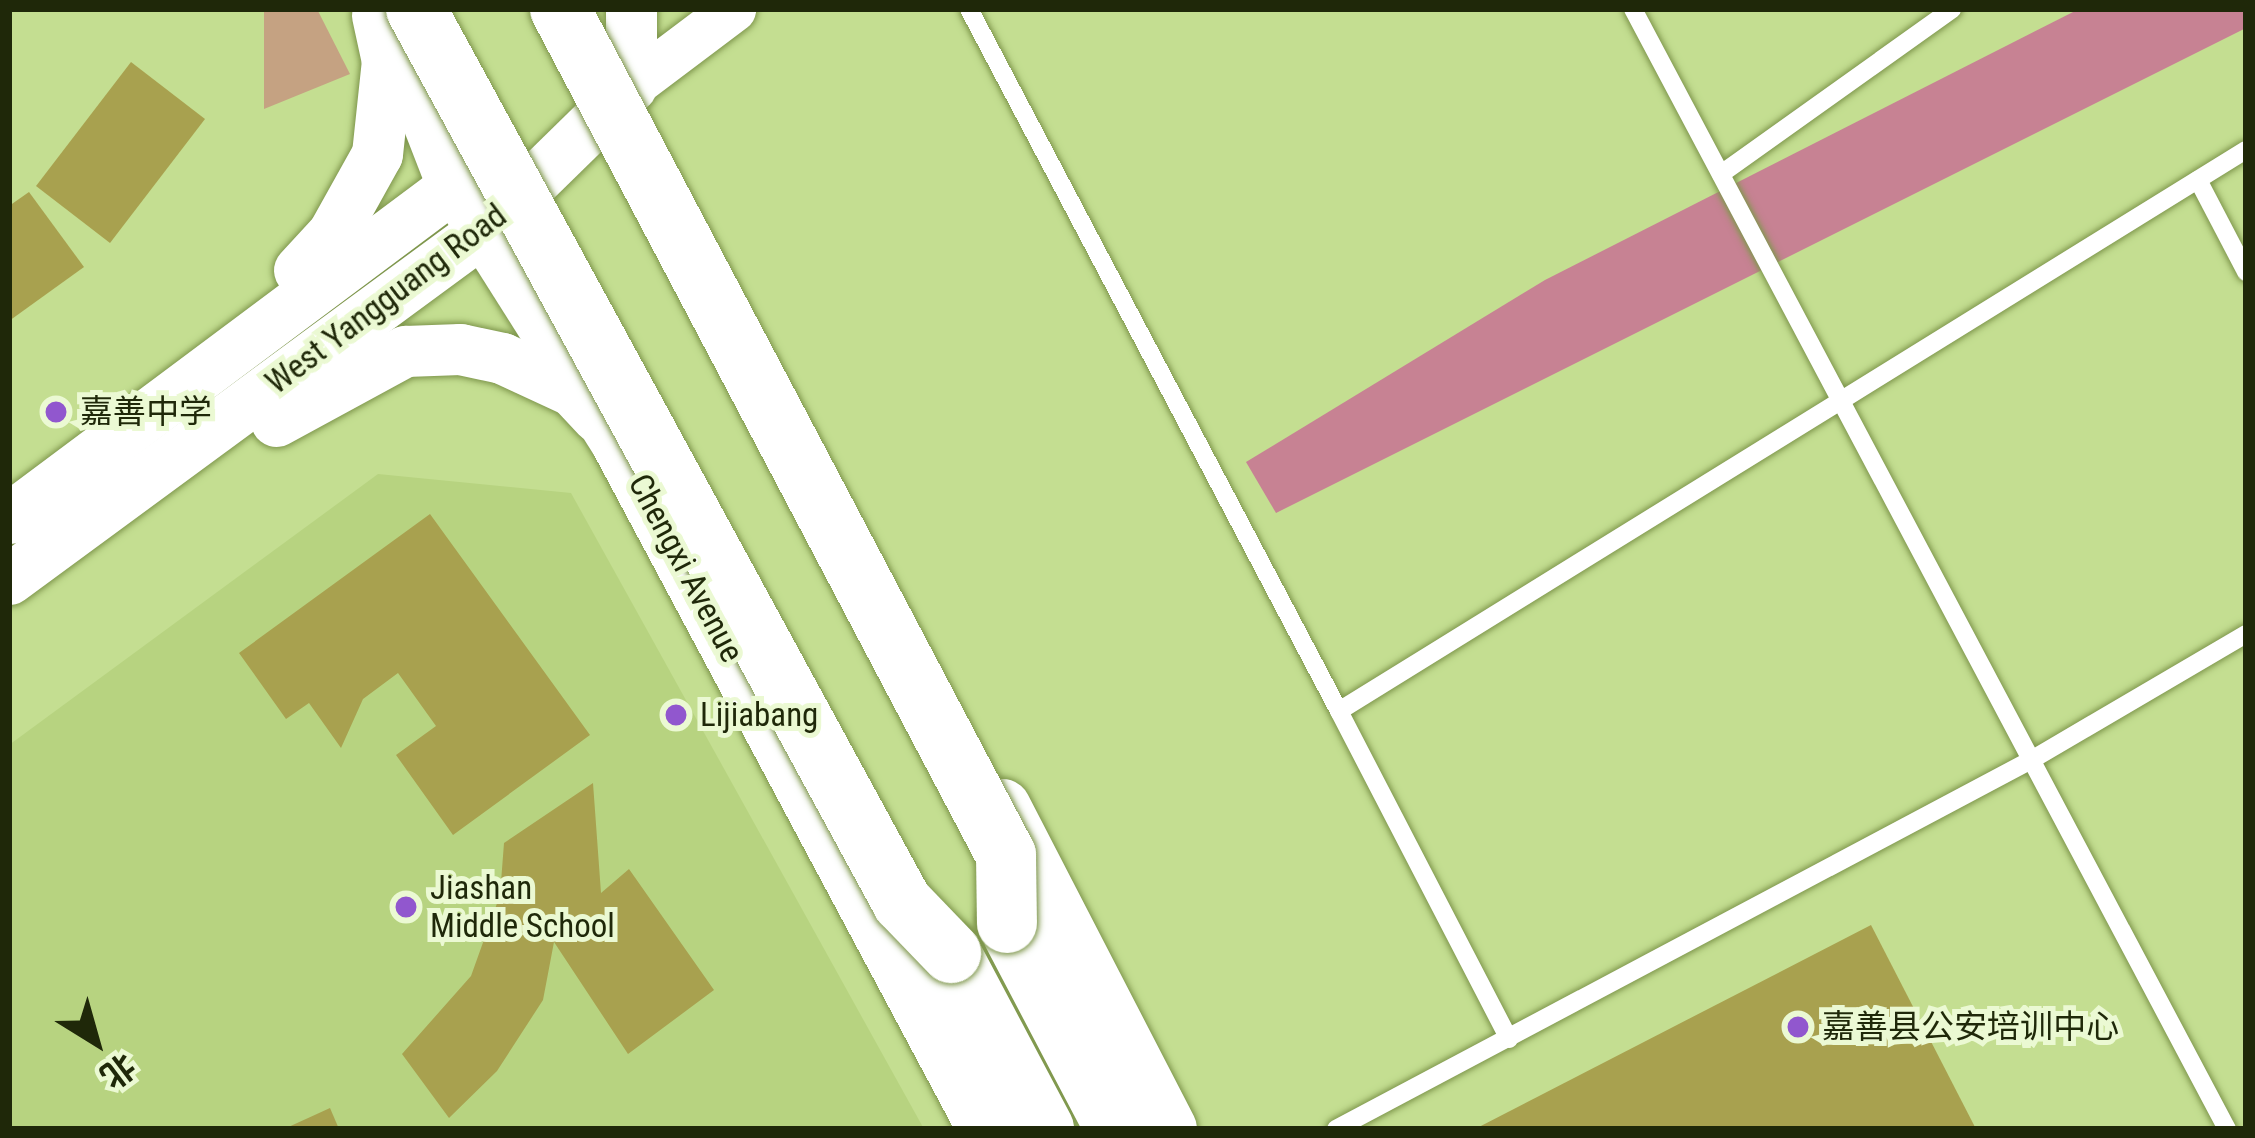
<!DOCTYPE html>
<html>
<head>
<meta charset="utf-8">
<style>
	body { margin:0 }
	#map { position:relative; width:2255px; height:1138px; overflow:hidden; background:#c4de91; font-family:"Roboto Condensed","Noto Sans SC",sans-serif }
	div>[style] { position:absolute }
	.built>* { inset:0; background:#b7d380 }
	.green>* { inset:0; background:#c5a282 }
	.water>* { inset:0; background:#c78293 }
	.building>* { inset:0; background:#a8a14f }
	.roads { filter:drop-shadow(0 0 3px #7e964c) drop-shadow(0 0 3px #7e964c) }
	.service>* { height:18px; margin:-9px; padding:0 9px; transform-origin:9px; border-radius:9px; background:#fff }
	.tertiary>* { height:45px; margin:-22.5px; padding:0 22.5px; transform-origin:22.5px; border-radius:22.5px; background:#fff }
	.secondary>* { height:51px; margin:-25.5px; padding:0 25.5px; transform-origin:25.5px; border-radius:25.5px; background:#fff }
	.primary>* { height:57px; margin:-28.5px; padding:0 28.5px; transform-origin:28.5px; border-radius:28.5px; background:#fff }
	.trunk>* { height:60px; margin:-30px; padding:0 30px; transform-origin:30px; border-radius:30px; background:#fff }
	.bridges { filter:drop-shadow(0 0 3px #7e964c) drop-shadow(0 0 3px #7e964c) }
	.trunk-bridge>* { height:60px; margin:-30px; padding:0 30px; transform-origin:30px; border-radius:30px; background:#fff }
	.dots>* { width:33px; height:33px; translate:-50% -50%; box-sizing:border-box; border:6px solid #ebf9d3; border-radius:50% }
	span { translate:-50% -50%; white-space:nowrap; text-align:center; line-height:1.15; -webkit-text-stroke:10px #ebf9d3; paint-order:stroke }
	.street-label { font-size:33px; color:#1f2809 }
	.poi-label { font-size:33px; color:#1f2809 }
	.left { translate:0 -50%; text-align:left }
	.frame { position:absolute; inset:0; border:12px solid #1f2809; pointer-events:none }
	.north { position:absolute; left:36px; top:982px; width:120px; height:120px; -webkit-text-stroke:9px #ebf9d3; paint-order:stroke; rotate:143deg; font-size:33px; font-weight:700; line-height:48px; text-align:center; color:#1f2809 }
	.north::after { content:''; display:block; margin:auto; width:42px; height:54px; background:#1f2809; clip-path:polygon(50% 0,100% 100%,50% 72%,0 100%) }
</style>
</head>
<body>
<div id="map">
	<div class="built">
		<div style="clip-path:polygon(378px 474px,571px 493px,924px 1129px,9px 1129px,9px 745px)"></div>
	</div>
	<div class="green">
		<div style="clip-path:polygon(264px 9px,317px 9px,350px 74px,264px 109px)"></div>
	</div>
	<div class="water">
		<div style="clip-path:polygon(2079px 9px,2246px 9px,2246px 28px,1276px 513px,1246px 462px,1545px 280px)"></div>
	</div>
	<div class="building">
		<div style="clip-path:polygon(131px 62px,205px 119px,110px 243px,36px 186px)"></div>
		<div style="clip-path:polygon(29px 192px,84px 267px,9px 321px,9px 206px)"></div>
		<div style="clip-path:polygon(430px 514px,590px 735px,453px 835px,396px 755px,436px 726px,398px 673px,363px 699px,341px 748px,309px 703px,286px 719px,239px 653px)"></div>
		<div style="clip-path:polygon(593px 783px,601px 893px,629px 869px,714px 990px,628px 1054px,554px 942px,543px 1000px,497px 1071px,449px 1118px,402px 1054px,471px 976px,500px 895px,504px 843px)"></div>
		<div style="clip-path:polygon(1871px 925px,1976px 1129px,1475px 1129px)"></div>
		<div style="clip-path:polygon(330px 1108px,339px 1129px,284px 1129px)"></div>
	</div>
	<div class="roads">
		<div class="service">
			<div style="left:969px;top:9px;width:794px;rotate:62.21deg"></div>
			<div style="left:1633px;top:9px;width:1268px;rotate:62.06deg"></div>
			<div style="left:1721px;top:174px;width:284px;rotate:-35.5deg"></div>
			<div style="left:2198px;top:180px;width:104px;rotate:62.4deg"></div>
			<div style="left:1509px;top:1039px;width:369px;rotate:-117.4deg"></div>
			<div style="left:1339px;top:711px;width:1066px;rotate:-31.74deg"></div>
			<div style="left:1336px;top:1129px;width:789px;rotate:-27.96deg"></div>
			<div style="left:2033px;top:759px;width:247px;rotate:-30.4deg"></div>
		</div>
		<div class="tertiary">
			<div style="left:631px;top:86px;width:128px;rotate:-37deg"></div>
		</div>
		<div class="secondary">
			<div style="left:631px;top:9px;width:77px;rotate:90deg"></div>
			<div style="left:299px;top:270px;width:50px;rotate:-47.4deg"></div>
			<div style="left:333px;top:233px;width:90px;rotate:-60.9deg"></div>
			<div style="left:377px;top:154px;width:94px;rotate:-83.9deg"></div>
			<div style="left:387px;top:61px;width:47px;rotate:-102.3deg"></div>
			<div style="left:276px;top:421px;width:147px;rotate:-28.5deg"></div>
			<div style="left:405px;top:351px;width:55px;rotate:-2.1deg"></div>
			<div style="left:460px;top:349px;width:43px;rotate:12.1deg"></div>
			<div style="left:502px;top:358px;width:78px;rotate:24.9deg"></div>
			<div style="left:573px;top:391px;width:35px;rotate:47deg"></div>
			<div style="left:9px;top:518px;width:597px;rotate:-36.75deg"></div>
			<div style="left:9px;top:579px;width:591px;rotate:-36.33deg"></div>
			<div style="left:485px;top:229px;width:204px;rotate:-44.4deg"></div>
		</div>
		<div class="primary">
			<div style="left:387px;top:9px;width:182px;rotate:68.8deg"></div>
			<div style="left:453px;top:179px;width:307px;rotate:57.7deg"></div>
			<div style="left:617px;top:438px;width:783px;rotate:61.9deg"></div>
			<div style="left:1002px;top:807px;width:362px;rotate:62.7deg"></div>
		</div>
		<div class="trunk">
			<div style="left:1007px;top:923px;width:233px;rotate:62.3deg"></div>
			<div style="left:951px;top:953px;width:199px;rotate:62.1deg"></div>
		</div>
	</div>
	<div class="bridges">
		<div class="trunk-bridge">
			<div style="left:416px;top:9px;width:1017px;rotate:61.44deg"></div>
			<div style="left:902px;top:902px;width:71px;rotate:46.1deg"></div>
			<div style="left:560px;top:9px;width:956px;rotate:62.2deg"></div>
			<div style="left:1006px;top:855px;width:68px;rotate:89.2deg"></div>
		</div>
	</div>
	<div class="dots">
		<div style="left:56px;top:412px;background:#9157ce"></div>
		<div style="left:676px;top:715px;background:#9157ce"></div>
		<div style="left:406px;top:907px;background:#9157ce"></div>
		<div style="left:1798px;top:1027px;background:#9157ce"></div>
	</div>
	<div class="street-label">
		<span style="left:386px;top:299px;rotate:-37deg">West Yangguang Road</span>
		<span style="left:686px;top:568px;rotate:62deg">Chengxi Avenue</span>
	</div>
	<div class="poi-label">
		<span class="left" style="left:80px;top:412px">嘉善中学</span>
		<span class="left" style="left:700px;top:715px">Lijiabang</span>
		<span class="left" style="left:430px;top:907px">Jiashan<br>Middle School</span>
		<span class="left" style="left:1822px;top:1027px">嘉善县公安培训中心</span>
	</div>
	<div class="frame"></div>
	<div class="north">北</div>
</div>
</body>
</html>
